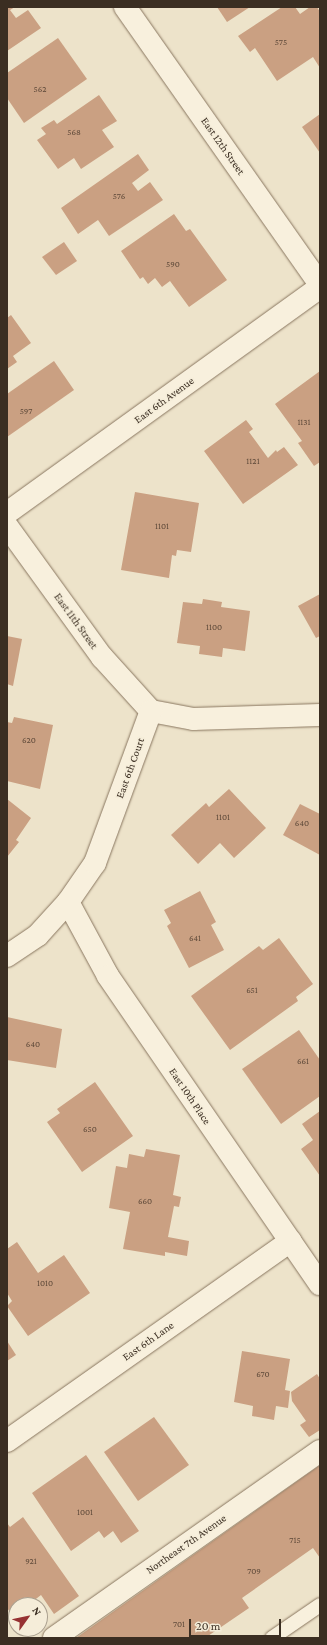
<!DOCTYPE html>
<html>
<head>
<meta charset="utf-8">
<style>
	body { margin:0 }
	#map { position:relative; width:327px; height:1645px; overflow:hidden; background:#ede3ca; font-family:"Crimson Pro",serif }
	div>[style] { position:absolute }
	.building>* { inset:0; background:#caa082 }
	.roads { filter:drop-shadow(0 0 1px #89765f) drop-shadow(0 0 1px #89765f) }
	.service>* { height:14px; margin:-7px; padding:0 7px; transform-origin:7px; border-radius:7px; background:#f8f0dd }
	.minor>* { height:22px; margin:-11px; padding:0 11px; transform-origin:11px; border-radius:11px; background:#f8f0dd }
	.tertiary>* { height:22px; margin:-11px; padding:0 11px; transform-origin:11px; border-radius:11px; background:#f8f0dd }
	span { translate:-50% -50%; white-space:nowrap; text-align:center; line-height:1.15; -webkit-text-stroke:3px #f5edd9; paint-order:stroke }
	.number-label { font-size:9px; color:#5f4a3a }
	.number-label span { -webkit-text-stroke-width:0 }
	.street-label { font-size:11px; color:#3b2e22 }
	.frame { position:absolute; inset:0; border:8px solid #3b2e22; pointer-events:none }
	.north { position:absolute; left:8px; top:1597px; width:40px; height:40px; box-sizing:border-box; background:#f5edd9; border:1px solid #aba190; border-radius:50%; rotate:57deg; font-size:11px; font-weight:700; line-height:16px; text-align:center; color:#3b2e22 }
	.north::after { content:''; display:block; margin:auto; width:14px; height:18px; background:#963132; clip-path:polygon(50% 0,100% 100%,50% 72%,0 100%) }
	.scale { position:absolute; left:189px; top:1619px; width:92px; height:18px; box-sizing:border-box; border:2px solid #3b2e22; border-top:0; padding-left:5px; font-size:12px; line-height:14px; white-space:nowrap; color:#3b2e22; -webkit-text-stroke:3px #f5edd9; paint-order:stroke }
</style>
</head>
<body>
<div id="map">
	<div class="building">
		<div style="clip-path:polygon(7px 7px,15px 7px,10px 10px,16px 18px,28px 10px,41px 28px,7px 51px)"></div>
		<div style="clip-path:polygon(217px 7px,250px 7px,227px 22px)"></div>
		<div style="clip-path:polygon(282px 7px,295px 7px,300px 14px,310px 7px,317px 7px,320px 12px,320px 68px,313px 57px,277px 81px,255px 48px,250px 52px,238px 36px)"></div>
		<div style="clip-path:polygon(58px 38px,87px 79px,24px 123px,7px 98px,7px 73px)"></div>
		<div style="clip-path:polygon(99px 95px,117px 121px,102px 130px,114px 147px,81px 169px,74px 158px,58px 169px,37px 140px,46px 134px,41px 128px,54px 120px,57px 124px)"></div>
		<div style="clip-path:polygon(320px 114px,320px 153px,302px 127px)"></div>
		<div style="clip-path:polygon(138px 154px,149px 170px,132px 183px,138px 191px,150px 182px,163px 200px,109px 236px,98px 220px,78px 234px,61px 208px)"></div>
		<div style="clip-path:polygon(174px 214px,186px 231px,190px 229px,227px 280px,189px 307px,170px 281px,162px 287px,155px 278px,148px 284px,143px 277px,140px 279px,121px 251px)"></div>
		<div style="clip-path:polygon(64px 242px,77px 261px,56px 275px,42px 257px)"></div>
		<div style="clip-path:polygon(11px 315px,31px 343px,13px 356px,17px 362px,7px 369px,7px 318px)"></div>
		<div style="clip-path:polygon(54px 361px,74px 390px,7px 437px,7px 394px)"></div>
		<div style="clip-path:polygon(320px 371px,320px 462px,314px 466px,298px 443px,302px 441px,275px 404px)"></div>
		<div style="clip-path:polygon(246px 420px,253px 429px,249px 432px,268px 458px,276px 450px,277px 452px,284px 447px,298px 465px,243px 504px,204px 451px)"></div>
		<div style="clip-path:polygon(135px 492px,199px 503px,191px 552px,177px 550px,176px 556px,172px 555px,169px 578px,121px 570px)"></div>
		<div style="clip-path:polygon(320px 594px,320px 636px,316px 638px,298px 606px)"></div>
		<div style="clip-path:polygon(203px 599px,222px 602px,221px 607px,250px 611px,245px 651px,223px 648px,222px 657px,199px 654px,200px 646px,177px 643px,183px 602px,202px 604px)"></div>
		<div style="clip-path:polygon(7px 636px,22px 639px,13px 686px,7px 684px)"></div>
		<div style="clip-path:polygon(14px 717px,53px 725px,40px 789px,7px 781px,7px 722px,12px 723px)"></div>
		<div style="clip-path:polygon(229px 789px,266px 828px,234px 858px,220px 843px,198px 864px,171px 835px,206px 803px,209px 807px)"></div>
		<div style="clip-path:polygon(7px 799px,31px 818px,16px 840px,19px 842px,7px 857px)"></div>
		<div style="clip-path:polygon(300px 804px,320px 814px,320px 855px,283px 835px)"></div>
		<div style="clip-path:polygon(200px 891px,216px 922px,211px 925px,224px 950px,189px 968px,167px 926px,171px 923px,164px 910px)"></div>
		<div style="clip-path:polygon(279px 938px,313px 984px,296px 997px,298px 1001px,230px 1050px,191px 996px,259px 946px,263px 950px)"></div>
		<div style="clip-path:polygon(7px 1017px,62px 1029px,56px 1068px,7px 1060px)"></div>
		<div style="clip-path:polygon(299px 1030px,320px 1060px,320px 1096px,281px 1124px,242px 1069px)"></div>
		<div style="clip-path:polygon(95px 1082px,133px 1136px,82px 1172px,47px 1122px,60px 1113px,57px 1109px)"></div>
		<div style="clip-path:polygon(320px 1111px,320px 1176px,301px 1149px,313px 1140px,302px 1124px)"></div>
		<div style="clip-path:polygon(146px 1149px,180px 1155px,173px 1195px,181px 1197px,179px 1207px,174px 1206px,168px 1237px,189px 1241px,187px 1256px,165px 1252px,165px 1256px,123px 1249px,130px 1212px,109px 1208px,116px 1166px,127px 1168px,129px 1154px,144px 1157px)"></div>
		<div style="clip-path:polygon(17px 1242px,38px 1273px,64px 1255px,90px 1293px,28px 1336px,7px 1306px,12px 1301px,7px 1293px,7px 1249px)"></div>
		<div style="clip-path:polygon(7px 1341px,16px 1355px,7px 1361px)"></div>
		<div style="clip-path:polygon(242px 1351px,290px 1359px,285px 1390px,290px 1391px,288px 1408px,276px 1406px,274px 1420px,252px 1416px,253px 1406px,234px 1402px)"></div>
		<div style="clip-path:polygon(317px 1374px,320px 1379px,320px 1430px,309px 1437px,300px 1425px,306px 1421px,292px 1401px,291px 1392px)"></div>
		<div style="clip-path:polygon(154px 1417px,189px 1465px,138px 1501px,104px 1452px)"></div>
		<div style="clip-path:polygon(86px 1455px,139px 1531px,121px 1543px,113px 1531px,104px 1538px,99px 1531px,71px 1551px,32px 1493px)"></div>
		<div style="clip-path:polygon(320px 1465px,320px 1558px,313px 1548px,242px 1598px,249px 1608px,205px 1638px,76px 1638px)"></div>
		<div style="clip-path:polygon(23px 1517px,79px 1596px,54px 1614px,41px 1595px,28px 1605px,16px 1605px,16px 1614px,13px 1616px,7px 1608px,7px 1523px,10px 1527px)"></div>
	</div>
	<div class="roads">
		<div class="service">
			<div style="left:272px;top:1638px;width:58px;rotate:-34.5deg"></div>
		</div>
		<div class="minor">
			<div style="left:125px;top:7px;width:339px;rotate:54.9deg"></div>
			<div style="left:7px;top:526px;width:162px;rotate:54.1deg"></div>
			<div style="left:102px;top:657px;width:73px;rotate:47.8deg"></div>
			<div style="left:151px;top:711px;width:43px;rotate:10.8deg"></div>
			<div style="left:193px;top:719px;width:127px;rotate:-1.8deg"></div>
			<div style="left:68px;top:902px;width:84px;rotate:61.6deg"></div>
			<div style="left:108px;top:976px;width:374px;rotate:55.5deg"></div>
			<div style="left:7px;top:956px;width:37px;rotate:-34deg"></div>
			<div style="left:38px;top:935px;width:45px;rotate:-47.7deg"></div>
			<div style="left:68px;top:902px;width:47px;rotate:-55.3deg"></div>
			<div style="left:95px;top:863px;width:162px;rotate:-69.8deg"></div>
			<div style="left:7px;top:1441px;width:347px;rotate:-35.2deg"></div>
			<div style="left:54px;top:1638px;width:325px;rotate:-35.1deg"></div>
		</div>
		<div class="tertiary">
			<div style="left:7px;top:513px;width:386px;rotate:-35.8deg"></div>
		</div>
	</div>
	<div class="number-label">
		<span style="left:281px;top:42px">575</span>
		<span style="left:40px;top:89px">562</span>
		<span style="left:74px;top:132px">568</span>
		<span style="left:119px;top:196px">576</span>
		<span style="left:173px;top:264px">590</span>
		<span style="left:26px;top:411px">597</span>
		<span style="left:304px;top:422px">1131</span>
		<span style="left:253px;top:461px">1121</span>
		<span style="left:162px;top:526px">1101</span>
		<span style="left:214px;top:627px">1100</span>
		<span style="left:29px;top:740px">620</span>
		<span style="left:223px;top:817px">1101</span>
		<span style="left:302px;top:823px">640</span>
		<span style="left:195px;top:938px">641</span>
		<span style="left:252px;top:990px">651</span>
		<span style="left:33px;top:1044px">640</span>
		<span style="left:303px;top:1061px">661</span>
		<span style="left:90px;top:1129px">650</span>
		<span style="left:145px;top:1201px">660</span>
		<span style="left:45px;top:1283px">1010</span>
		<span style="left:263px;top:1374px">670</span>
		<span style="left:85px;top:1512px">1001</span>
		<span style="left:295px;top:1540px">715</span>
		<span style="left:31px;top:1561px">921</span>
		<span style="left:254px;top:1571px">709</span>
		<span style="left:179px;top:1624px">701</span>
	</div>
	<div class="street-label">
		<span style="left:223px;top:146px;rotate:55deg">East 12th Street</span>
		<span style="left:164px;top:400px;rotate:-36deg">East 6th Avenue</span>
		<span style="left:76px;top:621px;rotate:54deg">East 11th Street</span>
		<span style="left:130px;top:768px;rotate:-70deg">East 6th Court</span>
		<span style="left:190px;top:1096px;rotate:56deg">East 10th Place</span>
		<span style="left:148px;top:1341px;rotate:-35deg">East 6th Lane</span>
		<span style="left:186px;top:1544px;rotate:-35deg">Northeast 7th Avenue</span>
	</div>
	<div class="frame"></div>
	<div class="north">N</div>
	<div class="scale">20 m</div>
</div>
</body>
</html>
